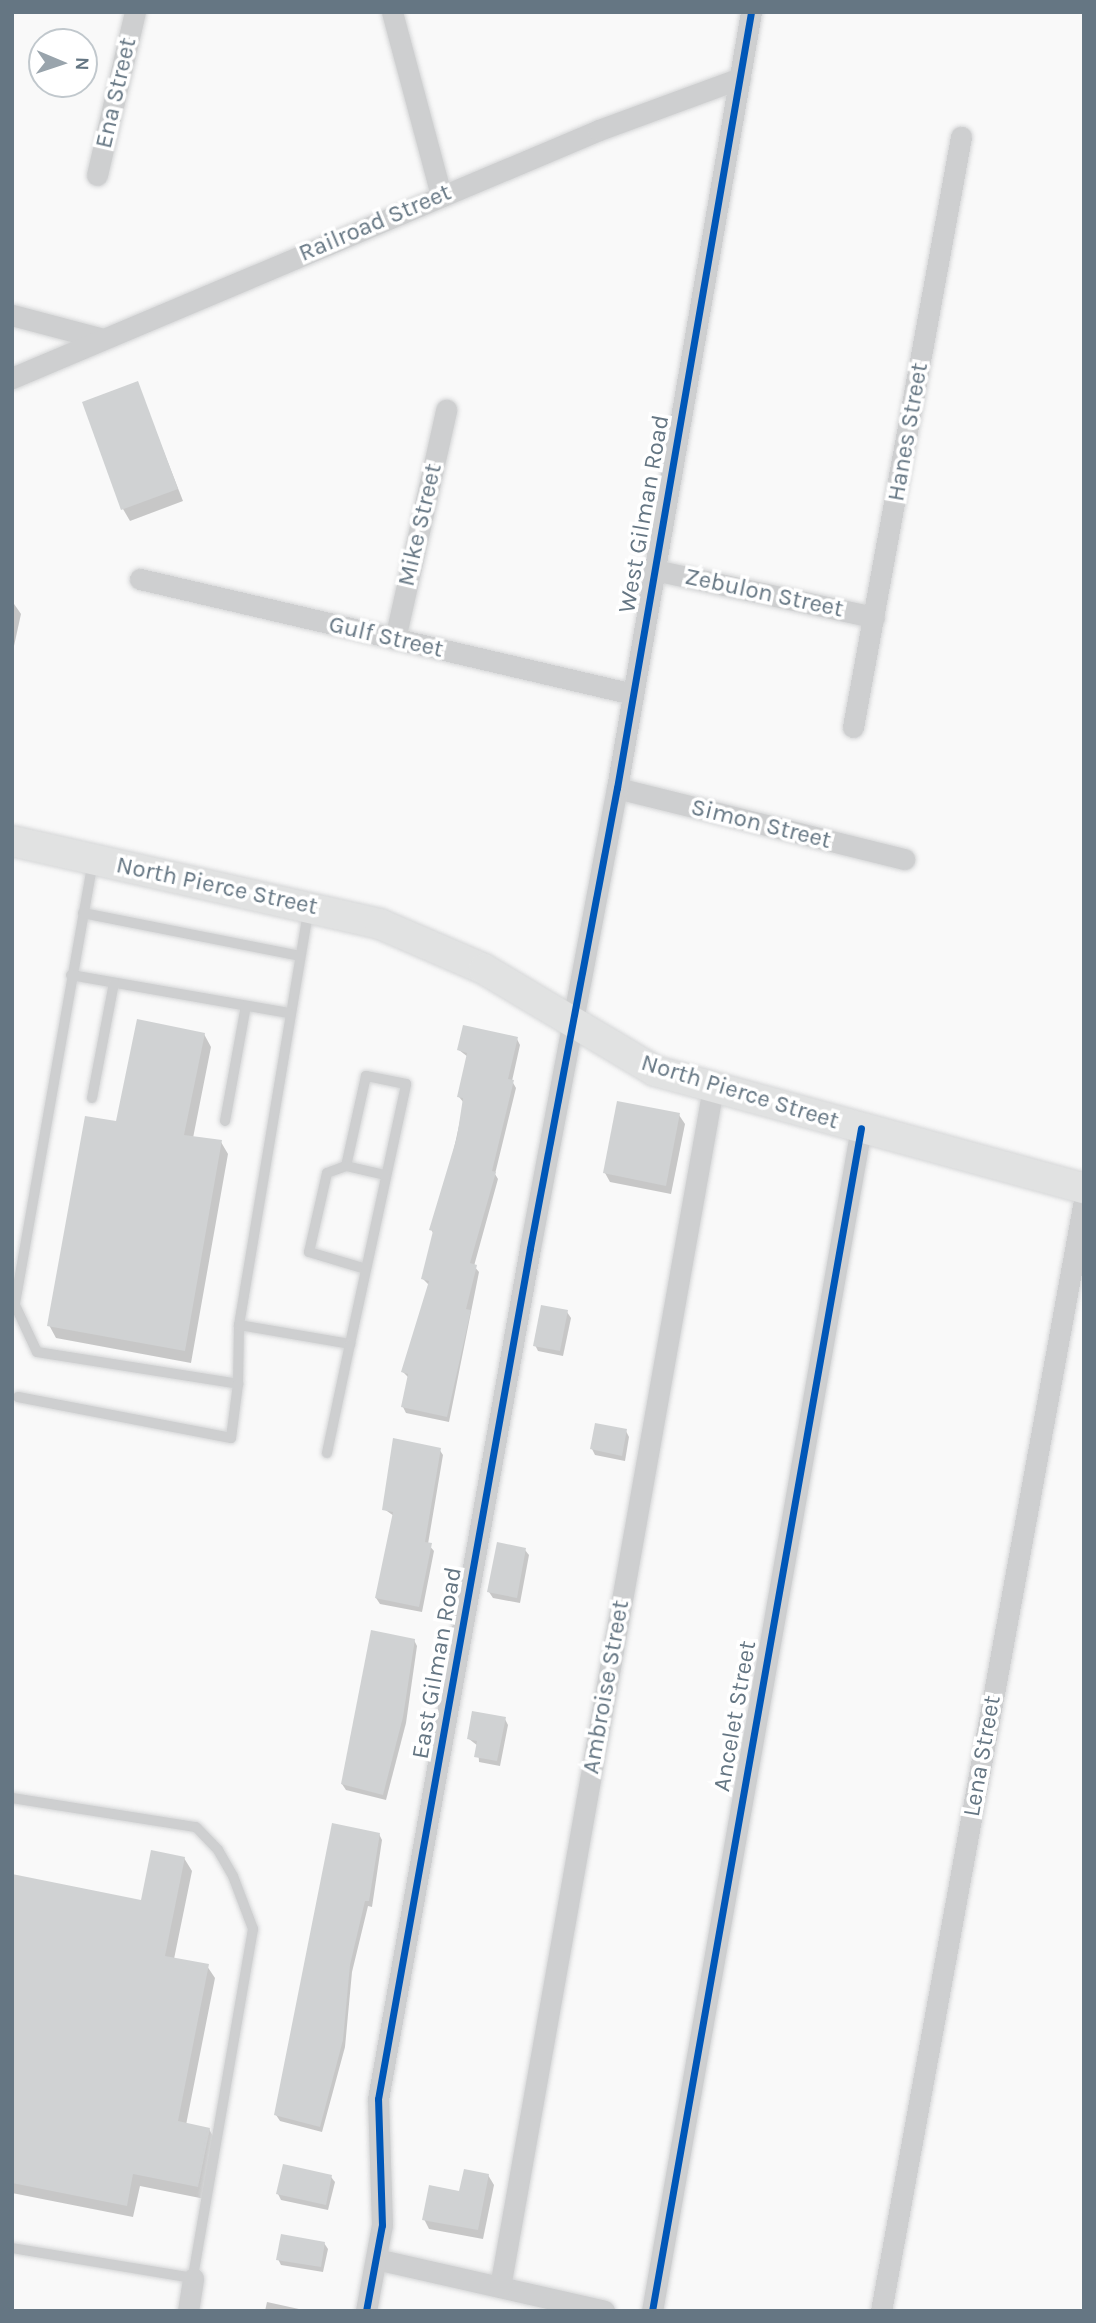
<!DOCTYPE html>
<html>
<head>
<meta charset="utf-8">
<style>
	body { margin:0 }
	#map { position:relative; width:1096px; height:2323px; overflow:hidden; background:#f9f9f9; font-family:Karla,sans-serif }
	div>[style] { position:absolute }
	.shadow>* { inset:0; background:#0003 }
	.building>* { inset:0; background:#d0d2d3 }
	.roads { filter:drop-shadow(0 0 2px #d5d6d7) drop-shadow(0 0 2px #d5d6d7) }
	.lane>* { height:10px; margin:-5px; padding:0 5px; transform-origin:5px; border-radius:5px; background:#cecfd0 }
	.street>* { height:21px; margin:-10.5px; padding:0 10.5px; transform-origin:10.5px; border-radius:10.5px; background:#cecfd0 }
	.secondary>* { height:30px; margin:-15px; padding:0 15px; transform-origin:15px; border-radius:15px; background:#e1e2e2 }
	.cycleway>* { height:7px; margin:-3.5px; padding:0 3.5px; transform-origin:3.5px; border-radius:3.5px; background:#0057b8 }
	span { translate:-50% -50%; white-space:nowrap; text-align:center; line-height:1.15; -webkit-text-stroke:7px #fff; paint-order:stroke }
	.street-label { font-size:24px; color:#657683 }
	.frame { position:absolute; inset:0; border:14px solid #657683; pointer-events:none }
	.north { position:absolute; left:28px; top:28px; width:70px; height:70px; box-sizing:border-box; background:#fff; border:2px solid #c1c8cd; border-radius:50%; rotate:92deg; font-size:19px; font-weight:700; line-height:28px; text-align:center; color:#657683 }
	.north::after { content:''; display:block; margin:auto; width:24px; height:32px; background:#99a4ac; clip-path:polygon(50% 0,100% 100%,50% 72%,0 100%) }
</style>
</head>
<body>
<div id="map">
	<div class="shadow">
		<div style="clip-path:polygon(137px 383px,183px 501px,130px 521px,123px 509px)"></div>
		<div style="clip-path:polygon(12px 601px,21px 614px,12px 655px)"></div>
		<div style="clip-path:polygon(204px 1034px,211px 1047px,193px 1138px,221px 1142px,228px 1154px,191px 1363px,56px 1338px,49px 1325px,118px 1123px)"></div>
		<div style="clip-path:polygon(517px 1039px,520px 1045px,512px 1081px,516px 1088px,495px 1174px,498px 1179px,474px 1266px,479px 1272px,449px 1422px,406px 1413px,403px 1407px,409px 1378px,403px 1372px,429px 1285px,423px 1279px,434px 1235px,431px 1229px,443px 1198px,464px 1103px,459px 1097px,468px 1057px,459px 1050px)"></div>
		<div style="clip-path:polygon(679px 1115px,685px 1124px,671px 1194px,610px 1182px,605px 1173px)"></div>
		<div style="clip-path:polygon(567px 1312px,571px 1318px,563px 1356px,538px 1351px,535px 1345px)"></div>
		<div style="clip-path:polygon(626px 1431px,629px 1437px,625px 1461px,595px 1455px,592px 1449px)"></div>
		<div style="clip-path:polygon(439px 1449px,443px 1455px,428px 1544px,434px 1551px,422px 1612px,380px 1604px,376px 1598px,394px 1516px,384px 1509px)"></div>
		<div style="clip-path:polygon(525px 1550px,529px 1555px,520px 1603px,493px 1598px,489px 1592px)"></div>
		<div style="clip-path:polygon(414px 1640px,417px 1646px,406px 1723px,386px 1800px,346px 1790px,342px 1784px)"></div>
		<div style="clip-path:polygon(505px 1719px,508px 1725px,500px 1766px,479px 1762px,478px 1746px,469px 1739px)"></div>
		<div style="clip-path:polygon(379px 1834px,382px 1840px,372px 1907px,368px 1906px,352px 1972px,345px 2047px,322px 2132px,280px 2121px,276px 2115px)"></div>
		<div style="clip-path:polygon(184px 1858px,192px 1871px,174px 1959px,207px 1966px,215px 1978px,186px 2125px,209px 2129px,216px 2142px,205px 2199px,140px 2186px,133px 2217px,12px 2193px,12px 1876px,142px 1902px)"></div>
		<div style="clip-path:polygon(488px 2175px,494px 2185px,483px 2239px,429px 2229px,424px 2219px)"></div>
		<div style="clip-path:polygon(331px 2177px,335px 2182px,328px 2210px,281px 2200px,278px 2194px)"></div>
		<div style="clip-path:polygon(324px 2243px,328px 2249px,323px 2272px,281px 2265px,278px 2259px)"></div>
		<div style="clip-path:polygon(267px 2302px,308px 2311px,265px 2311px)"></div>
	</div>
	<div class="building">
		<div style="clip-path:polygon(138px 381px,178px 489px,121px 510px,82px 402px)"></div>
		<div style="clip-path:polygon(137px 1019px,205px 1033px,184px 1135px,222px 1140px,185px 1351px,47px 1326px,85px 1116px,116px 1121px)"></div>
		<div style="clip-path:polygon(463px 1025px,518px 1037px,508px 1079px,514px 1080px,492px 1171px,496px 1172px,470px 1263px,477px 1265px,466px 1309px,471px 1310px,447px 1417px,401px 1407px,408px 1374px,401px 1372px,429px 1281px,421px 1279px,433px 1231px,429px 1230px,457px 1137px,463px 1098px,457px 1097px,467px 1053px,457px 1050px)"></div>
		<div style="clip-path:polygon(617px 1101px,680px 1113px,666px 1186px,603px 1173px)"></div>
		<div style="clip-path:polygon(541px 1305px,568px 1310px,560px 1351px,533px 1346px)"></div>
		<div style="clip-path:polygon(595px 1423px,627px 1429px,622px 1456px,590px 1449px)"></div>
		<div style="clip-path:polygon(393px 1438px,441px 1448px,425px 1542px,432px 1543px,419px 1607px,375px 1598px,393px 1512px,382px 1510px)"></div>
		<div style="clip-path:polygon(497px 1542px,526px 1548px,517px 1598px,487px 1592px)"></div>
		<div style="clip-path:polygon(371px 1630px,415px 1639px,403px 1717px,383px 1795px,341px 1784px)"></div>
		<div style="clip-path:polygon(472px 1711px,506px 1717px,497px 1761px,474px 1757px,477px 1741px,467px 1739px)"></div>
		<div style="clip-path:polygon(332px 1823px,380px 1833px,369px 1901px,365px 1901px,350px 1965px,343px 2040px,320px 2127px,274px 2115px)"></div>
		<div style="clip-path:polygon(151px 1850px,185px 1857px,165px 1956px,209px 1964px,178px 2121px,210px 2128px,198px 2187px,133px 2174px,127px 2206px,12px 2183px,12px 1874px,141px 1900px)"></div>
		<div style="clip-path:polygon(283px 2164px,332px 2175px,326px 2205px,276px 2194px)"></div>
		<div style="clip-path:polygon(464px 2169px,489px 2174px,478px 2230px,422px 2220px,429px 2185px,459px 2191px)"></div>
		<div style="clip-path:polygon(281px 2234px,325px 2242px,321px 2267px,276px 2260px)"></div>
	</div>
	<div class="roads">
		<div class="lane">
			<div style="left:93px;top:861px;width:451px;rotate:100deg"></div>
			<div style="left:15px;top:1305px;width:52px;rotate:64.9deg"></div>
			<div style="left:37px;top:1352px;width:204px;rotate:9deg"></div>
			<div style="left:238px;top:1384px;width:59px;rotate:-89deg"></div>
			<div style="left:239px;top:1325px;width:420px;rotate:-80.5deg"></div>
			<div style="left:83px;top:913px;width:221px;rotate:11.2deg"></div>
			<div style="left:71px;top:975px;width:221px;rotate:9.9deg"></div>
			<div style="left:92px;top:1098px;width:117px;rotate:-79.2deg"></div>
			<div style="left:225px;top:1121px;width:117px;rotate:-79.7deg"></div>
			<div style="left:346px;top:1166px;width:20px;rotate:160deg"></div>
			<div style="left:327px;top:1173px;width:81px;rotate:102.8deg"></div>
			<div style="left:309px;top:1252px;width:59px;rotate:16.6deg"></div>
			<div style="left:239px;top:1325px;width:113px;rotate:9.7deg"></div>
			<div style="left:350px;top:1344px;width:266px;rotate:-77.8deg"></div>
			<div style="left:406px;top:1084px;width:41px;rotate:-168.7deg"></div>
			<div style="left:366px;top:1076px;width:92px;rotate:102.5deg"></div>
			<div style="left:346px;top:1166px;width:40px;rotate:13deg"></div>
			<div style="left:18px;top:1397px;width:217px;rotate:10.9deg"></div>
			<div style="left:231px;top:1438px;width:54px;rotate:-82.6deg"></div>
			<div style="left:327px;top:1453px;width:111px;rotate:-78.1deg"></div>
			<div style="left:12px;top:1798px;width:186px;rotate:9deg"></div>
			<div style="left:196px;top:1827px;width:32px;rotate:46deg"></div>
			<div style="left:218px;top:1850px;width:30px;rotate:60deg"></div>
			<div style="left:233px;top:1876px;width:57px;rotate:69.3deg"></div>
			<div style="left:253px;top:1929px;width:354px;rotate:99.8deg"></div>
			<div style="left:193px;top:2278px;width:183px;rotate:-170.6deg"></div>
		</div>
		<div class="street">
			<div style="left:392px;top:12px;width:189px;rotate:75deg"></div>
			<div style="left:97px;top:175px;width:167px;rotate:-76.9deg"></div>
			<div style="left:12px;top:315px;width:94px;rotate:14.8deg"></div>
			<div style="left:12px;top:378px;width:637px;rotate:-22.9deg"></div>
			<div style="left:599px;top:130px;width:150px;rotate:-20.2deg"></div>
			<div style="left:654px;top:570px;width:225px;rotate:12.1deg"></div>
			<div style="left:140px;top:579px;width:506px;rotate:13.13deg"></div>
			<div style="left:395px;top:639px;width:235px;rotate:-77.4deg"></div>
			<div style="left:853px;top:727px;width:600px;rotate:-79.63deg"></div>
			<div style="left:617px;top:788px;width:296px;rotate:13.9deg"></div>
			<div style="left:376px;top:2259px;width:234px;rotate:12.8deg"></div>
			<div style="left:500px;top:2287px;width:1218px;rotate:-79.93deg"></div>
			<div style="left:188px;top:2311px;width:33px;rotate:-81deg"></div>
			<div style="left:366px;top:2311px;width:87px;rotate:-79.5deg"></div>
			<div style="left:382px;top:2225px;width:126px;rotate:-91.8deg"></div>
			<div style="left:378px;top:2099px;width:864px;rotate:-79.87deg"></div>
			<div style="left:530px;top:1248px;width:468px;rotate:-79.3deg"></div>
			<div style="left:617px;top:788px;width:787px;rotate:-80.2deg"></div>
			<div style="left:652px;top:2311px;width:1201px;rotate:-79.98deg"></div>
			<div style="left:881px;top:2311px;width:1128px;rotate:-79.64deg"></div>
		</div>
		<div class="secondary">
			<div style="left:12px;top:841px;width:377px;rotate:12.7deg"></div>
			<div style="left:380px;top:924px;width:113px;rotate:23.4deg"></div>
			<div style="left:484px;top:969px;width:199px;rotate:30.8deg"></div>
			<div style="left:655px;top:1071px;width:445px;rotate:15.3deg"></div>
		</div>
	</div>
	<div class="cycleway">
		<div style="left:366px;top:2311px;width:87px;rotate:-79.5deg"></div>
		<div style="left:382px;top:2225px;width:126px;rotate:-91.8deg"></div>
		<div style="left:378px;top:2099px;width:864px;rotate:-79.87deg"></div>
		<div style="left:530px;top:1248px;width:468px;rotate:-79.3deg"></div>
		<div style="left:617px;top:788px;width:787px;rotate:-80.2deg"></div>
		<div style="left:652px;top:2311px;width:1201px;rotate:-79.98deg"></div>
	</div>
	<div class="street-label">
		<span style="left:116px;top:93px;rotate:-77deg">Ena Street</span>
		<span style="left:375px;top:223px;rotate:-23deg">Railroad Street</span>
		<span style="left:908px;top:432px;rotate:-80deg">Hanes Street</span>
		<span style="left:644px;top:514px;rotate:-80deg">West Gilman Road</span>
		<span style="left:420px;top:525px;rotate:-77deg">Mike Street</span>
		<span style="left:764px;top:593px;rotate:12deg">Zebulon Street</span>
		<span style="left:386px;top:637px;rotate:13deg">Gulf Street</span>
		<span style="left:761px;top:824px;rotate:14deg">Simon Street</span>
		<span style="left:217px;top:886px;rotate:12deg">North Pierce Street</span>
		<span style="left:740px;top:1092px;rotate:17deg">North Pierce Street</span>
		<span style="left:437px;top:1663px;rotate:-80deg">East Gilman Road</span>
		<span style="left:606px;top:1687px;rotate:-80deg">Ambroise Street</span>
		<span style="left:735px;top:1716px;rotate:-80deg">Ancelet Street</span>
		<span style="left:982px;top:1756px;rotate:-80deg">Lena Street</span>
	</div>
	<div class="frame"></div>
	<div class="north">N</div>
</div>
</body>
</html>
